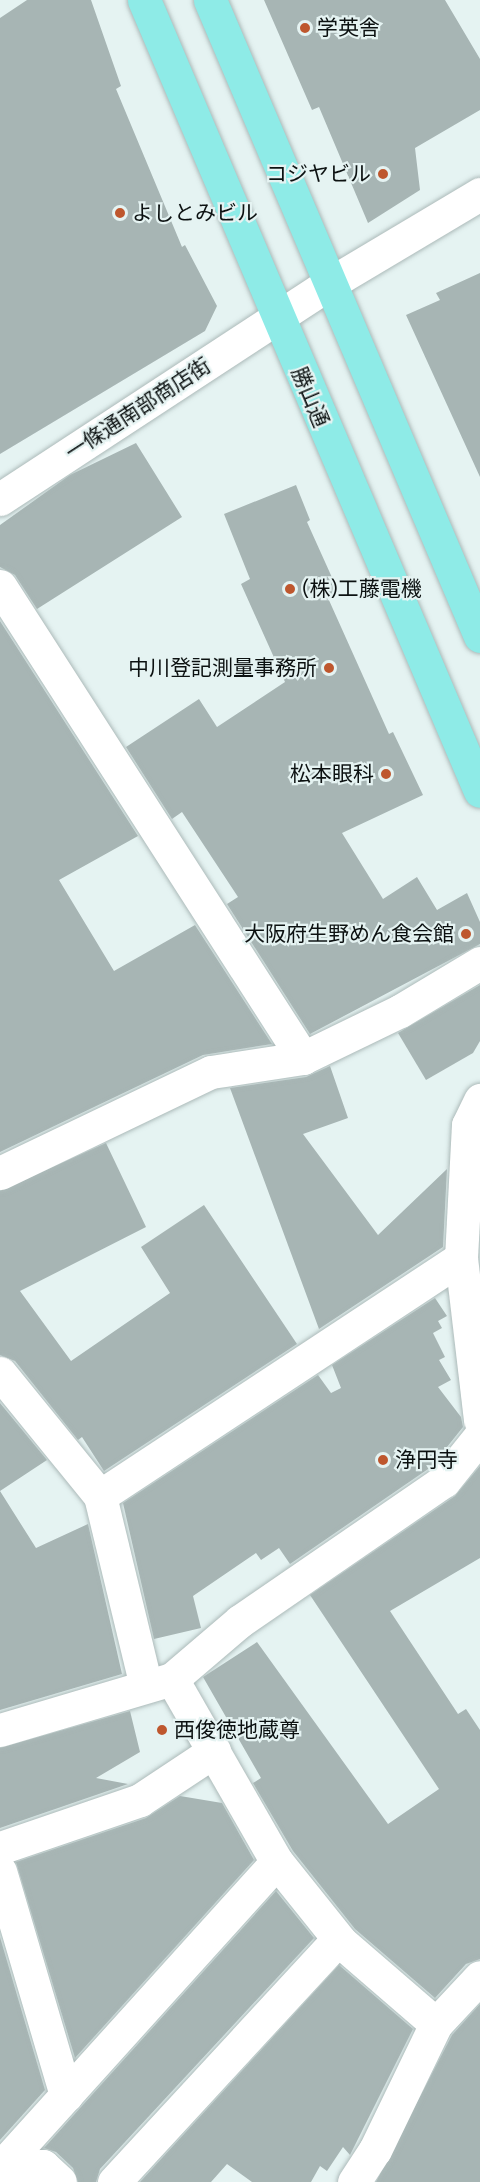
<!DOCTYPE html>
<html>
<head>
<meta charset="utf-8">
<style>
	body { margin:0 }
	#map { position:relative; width:480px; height:2182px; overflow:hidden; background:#e5f3f2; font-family:Figtree,"Noto Sans JP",sans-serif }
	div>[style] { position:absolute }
	.building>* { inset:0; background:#a7b5b4 }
	.roads { filter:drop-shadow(0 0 2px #acbab9) drop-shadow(0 0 2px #acbab9) }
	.minor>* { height:33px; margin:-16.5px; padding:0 16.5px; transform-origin:16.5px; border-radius:16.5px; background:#fff }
	.major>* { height:33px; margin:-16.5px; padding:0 16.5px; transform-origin:16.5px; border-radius:16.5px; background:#8eebe7 }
	.dots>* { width:16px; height:16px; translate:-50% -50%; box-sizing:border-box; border:3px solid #e5f3f2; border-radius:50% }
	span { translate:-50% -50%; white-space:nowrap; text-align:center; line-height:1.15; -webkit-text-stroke:4.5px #e5f3f2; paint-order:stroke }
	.poi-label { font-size:21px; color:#0c1111 }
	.left { translate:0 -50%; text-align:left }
	.right { translate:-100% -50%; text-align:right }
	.street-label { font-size:21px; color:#0c1111 }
</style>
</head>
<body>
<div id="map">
	<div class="building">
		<div style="clip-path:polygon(27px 0,91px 0,121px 86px,116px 89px,182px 247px,185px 245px,217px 306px,205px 331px,0 454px,0 18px)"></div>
		<div style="clip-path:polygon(264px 0,445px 0,480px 59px,480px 110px,415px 148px,420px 190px,368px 223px,319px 107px,312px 110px)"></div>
		<div style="clip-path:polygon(480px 273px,480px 477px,406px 315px,440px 300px,436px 293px)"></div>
		<div style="clip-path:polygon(136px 443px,182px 517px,37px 609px,15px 575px,0 567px,0 525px,70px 475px)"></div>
		<div style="clip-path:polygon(296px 485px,310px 520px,307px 522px,339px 593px,328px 598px,389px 734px,393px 732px,423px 795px,342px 833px,383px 899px,417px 877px,437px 910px,467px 893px,480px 922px,480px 944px,310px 1034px,227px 904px,238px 897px,182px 812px,172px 819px,126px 747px,199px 699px,217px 727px,285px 682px,241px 584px,250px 579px,224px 514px)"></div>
		<div style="clip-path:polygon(0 621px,138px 836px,59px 880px,114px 971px,195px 925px,272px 1044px,203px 1055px,0 1152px)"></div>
		<div style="clip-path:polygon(480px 985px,480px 1041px,473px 1053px,426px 1080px,398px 1033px)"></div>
		<div style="clip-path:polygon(330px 1066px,348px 1118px,303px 1134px,378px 1235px,447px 1169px,443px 1247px,319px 1329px,230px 1088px,306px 1077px)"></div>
		<div style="clip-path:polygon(106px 1143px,146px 1227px,20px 1291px,71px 1361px,170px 1293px,141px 1247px,204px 1205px,297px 1344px,104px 1471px,82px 1437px,78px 1440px,15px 1361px,0 1355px,0 1191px)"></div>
		<div style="clip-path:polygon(435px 1298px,447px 1316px,438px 1321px,442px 1328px,433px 1333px,445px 1357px,439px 1360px,451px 1380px,438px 1387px,461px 1417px,463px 1427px,431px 1467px,290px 1564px,279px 1548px,261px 1560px,256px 1553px,193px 1596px,201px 1628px,154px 1639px,123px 1503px,318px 1375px,331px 1393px,341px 1388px,332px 1365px)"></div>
		<div style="clip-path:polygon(0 1403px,47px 1460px,0 1491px,36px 1548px,88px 1524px,122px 1674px,0 1710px)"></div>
		<div style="clip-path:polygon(480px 1466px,480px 1558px,390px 1611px,458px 1714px,466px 1709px,480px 1730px,480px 1959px,466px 1964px,435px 1998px,355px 1929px,293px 1851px,253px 1783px,261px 1778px,203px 1677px,257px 1642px,388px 1824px,439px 1789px,310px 1595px,455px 1496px)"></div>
		<div style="clip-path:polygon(130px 1711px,140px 1752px,96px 1778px,128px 1784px,0 1828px,0 1748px)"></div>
		<div style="clip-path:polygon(180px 1796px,222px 1803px,254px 1860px,75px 2058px,16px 1862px,146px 1818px)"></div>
		<div style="clip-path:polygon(276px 1891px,314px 1938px,100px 2169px,96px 2182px,78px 2182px,73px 2168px,56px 2152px,44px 2148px)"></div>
		<div style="clip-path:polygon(0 1937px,45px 2090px,0 2140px)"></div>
		<div style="clip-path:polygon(339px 1965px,413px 2029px,350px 2155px,343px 2147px,327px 2171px,320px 2166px,311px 2182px,252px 2182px,227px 2164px,211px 2182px,140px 2182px)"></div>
		<div style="clip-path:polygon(480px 2004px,480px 2182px,376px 2182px,452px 2035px)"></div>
	</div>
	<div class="roads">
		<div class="minor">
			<div style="left:0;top:499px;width:393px;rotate:-33.2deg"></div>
			<div style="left:329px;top:284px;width:176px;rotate:-30.8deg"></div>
			<div style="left:0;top:586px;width:561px;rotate:57.3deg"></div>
			<div style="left:0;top:1173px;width:234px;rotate:-25.6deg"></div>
			<div style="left:211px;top:1072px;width:93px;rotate:-8.7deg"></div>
			<div style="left:303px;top:1058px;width:108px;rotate:-25.9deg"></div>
			<div style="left:400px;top:1011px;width:93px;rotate:-31deg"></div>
			<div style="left:461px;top:1258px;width:163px;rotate:83.3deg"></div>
			<div style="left:0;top:1373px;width:159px;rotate:50.9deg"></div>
			<div style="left:100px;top:1496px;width:195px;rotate:76.4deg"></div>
			<div style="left:100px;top:1496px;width:432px;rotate:-33.4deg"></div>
			<div style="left:461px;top:1258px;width:133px;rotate:-87deg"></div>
			<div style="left:468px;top:1125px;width:28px;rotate:-64deg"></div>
			<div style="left:172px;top:1679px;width:211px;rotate:60.2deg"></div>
			<div style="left:277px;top:1862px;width:102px;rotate:51.3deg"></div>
			<div style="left:341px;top:1942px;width:125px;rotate:40.8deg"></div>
			<div style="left:0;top:1730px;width:179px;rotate:-16.5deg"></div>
			<div style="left:172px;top:1679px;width:89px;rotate:-40.5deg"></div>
			<div style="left:240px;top:1621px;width:247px;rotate:-34.5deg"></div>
			<div style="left:444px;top:1481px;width:58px;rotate:-51.3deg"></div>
			<div style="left:0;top:1848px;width:148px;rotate:-18.9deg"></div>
			<div style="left:140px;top:1800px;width:89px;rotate:-33.5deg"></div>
			<div style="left:0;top:1871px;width:234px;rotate:73.6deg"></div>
			<div style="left:0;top:2167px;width:43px;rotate:-1.3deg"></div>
			<div style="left:43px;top:2166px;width:23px;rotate:43deg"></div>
			<div style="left:1px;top:2167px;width:411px;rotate:-47.9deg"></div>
			<div style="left:114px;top:2182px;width:330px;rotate:-47.3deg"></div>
			<div style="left:354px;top:2182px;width:38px;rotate:-57deg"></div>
			<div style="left:375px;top:2150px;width:140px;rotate:-64.2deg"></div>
			<div style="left:436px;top:2024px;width:64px;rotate:-46.9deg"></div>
		</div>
		<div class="major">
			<div style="left:144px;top:0;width:859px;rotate:66.99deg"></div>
			<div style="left:210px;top:0;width:691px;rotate:67deg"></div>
		</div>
	</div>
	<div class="dots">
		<div style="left:305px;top:28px;background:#be572e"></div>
		<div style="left:383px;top:174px;background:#be572e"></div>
		<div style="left:120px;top:213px;background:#be572e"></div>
		<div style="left:290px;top:589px;background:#be572e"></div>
		<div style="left:329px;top:668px;background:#be572e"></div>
		<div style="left:386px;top:774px;background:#be572e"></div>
		<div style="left:466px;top:934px;background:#be572e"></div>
		<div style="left:383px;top:1460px;background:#be572e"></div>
		<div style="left:162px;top:1730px;background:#be572e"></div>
	</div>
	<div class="poi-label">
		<span class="left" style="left:317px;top:28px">学英舎</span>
		<span class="right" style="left:371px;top:174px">コジヤビル</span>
		<span class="left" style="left:132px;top:213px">よしとみビル</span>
		<span class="left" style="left:302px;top:589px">(株)工藤電機</span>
		<span class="right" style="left:317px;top:668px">中川登記測量事務所</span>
		<span class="right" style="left:374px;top:774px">松本眼科</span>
		<span class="right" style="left:454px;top:934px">大阪府生野めん食会館</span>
		<span class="left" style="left:395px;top:1460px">浄円寺</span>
		<span class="left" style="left:174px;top:1730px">西俊徳地蔵尊</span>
	</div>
	<div class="street-label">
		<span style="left:310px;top:397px;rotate:67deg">勝山通</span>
		<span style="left:138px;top:409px;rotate:-33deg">一條通南部商店街</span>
	</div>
</div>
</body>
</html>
